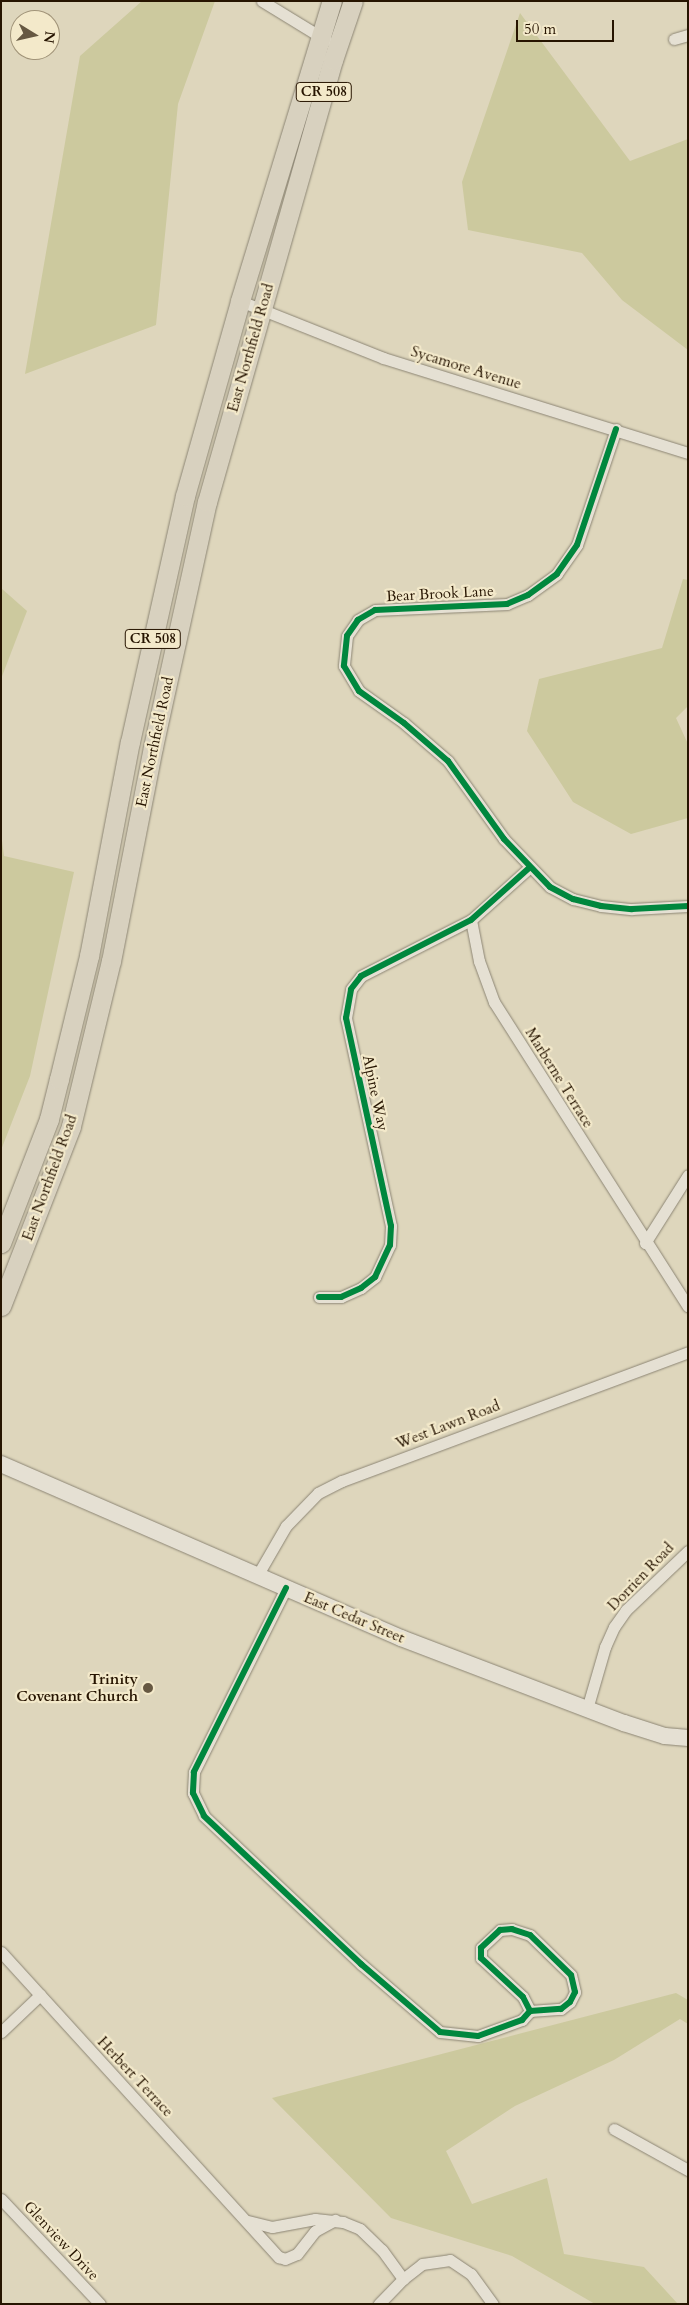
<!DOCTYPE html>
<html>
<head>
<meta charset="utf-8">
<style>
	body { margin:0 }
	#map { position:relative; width:689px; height:2305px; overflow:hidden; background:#ded6bc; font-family:Cardo,serif }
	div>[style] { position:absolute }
	.green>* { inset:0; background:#ccc99e }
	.roads { filter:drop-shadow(0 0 1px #8c8574) drop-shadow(0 0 1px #8c8574) }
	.minor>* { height:11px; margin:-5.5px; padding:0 5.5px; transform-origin:5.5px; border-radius:5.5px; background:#e5e0d3 }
	.secondary>* { height:16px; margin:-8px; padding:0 8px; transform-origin:8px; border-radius:8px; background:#e5e0d3 }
	.primary>* { height:19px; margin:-9.5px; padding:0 9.5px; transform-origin:9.5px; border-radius:9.5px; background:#d8d1bf }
	.cycleway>* { height:6px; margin:-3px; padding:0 3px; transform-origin:3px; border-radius:3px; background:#00873e }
	.dots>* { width:14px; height:14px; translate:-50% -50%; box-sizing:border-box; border:2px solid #f3e9ca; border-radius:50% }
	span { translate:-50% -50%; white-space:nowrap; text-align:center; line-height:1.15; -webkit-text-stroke:4.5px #f3e9ca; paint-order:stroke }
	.shield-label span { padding:1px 4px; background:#f3e9ca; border:1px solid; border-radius:4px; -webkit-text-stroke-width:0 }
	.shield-label { font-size:14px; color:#261400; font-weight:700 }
	.street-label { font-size:15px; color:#261400 }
	.poi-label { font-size:15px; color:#261400; font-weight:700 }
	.right { translate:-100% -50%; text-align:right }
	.frame { position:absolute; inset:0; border:2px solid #261400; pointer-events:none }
	.north { position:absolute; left:10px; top:10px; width:50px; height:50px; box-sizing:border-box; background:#f3e9ca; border:1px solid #a19479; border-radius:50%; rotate:99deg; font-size:14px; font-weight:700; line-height:20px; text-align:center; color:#261400 }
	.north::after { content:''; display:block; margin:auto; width:18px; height:22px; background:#665842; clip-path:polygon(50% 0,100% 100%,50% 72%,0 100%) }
	.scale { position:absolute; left:516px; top:20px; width:98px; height:22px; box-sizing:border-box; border:2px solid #261400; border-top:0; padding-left:6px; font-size:15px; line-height:18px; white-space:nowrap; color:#261400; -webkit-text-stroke:4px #f3e9ca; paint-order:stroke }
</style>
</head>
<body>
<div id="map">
	<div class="green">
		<div style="clip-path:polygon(142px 1px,215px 1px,178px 104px,156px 325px,25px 374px,80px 56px)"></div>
		<div style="clip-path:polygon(520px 13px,630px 161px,688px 139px,688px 350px,622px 300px,582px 253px,468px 230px,462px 182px)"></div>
		<div style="clip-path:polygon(683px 579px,688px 580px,688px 706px,676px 718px,688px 744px,688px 818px,631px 834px,573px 802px,527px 731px,539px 679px,662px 648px)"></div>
		<div style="clip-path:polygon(1px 588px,27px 611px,1px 679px)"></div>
		<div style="clip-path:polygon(1px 833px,4px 856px,74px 872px,30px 1076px,1px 1150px)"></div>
		<div style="clip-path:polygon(676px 1993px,688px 2000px,688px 2024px,680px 2019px,614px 2060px,515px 2106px,446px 2151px,472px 2204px,547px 2178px,564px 2254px,644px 2267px,678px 2304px,595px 2304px,512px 2256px,391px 2218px,272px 2098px)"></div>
	</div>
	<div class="roads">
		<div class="minor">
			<div style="left:262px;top:1px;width:75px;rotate:31.4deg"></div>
			<div style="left:674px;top:39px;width:15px;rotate:-16deg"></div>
			<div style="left:240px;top:301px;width:154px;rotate:21.7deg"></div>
			<div style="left:383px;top:358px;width:319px;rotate:17.3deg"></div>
			<div style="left:616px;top:429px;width:122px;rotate:108.6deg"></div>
			<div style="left:577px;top:545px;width:35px;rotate:125deg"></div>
			<div style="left:557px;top:574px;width:36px;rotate:144deg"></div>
			<div style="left:528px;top:595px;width:23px;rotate:157deg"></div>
			<div style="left:507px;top:604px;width:132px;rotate:177.4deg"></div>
			<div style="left:375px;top:610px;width:20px;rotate:150deg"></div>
			<div style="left:358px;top:620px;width:19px;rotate:125deg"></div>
			<div style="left:347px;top:636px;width:30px;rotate:96deg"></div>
			<div style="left:344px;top:666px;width:29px;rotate:59deg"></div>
			<div style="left:359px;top:691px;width:55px;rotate:35.4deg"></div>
			<div style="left:404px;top:723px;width:58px;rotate:40.8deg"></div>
			<div style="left:448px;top:761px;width:96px;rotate:54.3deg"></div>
			<div style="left:504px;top:839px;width:66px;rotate:46.2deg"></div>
			<div style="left:550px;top:887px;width:26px;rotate:28deg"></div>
			<div style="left:573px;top:899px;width:29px;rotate:14deg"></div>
			<div style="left:601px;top:906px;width:31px;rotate:6deg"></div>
			<div style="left:632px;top:909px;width:56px;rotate:-3.1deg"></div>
			<div style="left:471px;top:920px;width:42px;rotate:79deg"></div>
			<div style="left:479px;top:961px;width:44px;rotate:69.9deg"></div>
			<div style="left:494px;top:1002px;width:361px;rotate:57.5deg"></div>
			<div style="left:645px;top:1243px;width:80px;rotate:-57.7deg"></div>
			<div style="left:319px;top:1297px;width:22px"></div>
			<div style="left:341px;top:1297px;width:22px;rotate:-24deg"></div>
			<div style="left:361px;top:1288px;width:18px;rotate:-38deg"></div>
			<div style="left:375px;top:1277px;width:35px;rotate:-65deg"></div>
			<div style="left:390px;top:1245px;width:19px;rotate:-87deg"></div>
			<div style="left:391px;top:1226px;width:213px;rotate:-102.2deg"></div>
			<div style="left:346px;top:1018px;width:29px;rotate:-80deg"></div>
			<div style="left:351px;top:989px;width:16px;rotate:-52deg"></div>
			<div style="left:361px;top:976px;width:123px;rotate:-27deg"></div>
			<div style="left:471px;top:920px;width:78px;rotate:-41.9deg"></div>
			<div style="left:257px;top:1576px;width:58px;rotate:-59.9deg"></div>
			<div style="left:286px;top:1526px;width:46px;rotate:-45.9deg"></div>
			<div style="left:318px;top:1493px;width:27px;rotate:-27deg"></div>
			<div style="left:342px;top:1481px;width:369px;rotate:-20.4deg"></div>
			<div style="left:286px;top:1588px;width:206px;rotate:116.6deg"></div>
			<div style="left:194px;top:1772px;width:21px;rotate:93deg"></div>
			<div style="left:193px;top:1793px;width:25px;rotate:64deg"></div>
			<div style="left:204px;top:1816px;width:216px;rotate:43.3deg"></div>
			<div style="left:361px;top:1964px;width:104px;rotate:40.7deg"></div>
			<div style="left:440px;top:2032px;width:38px;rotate:6deg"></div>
			<div style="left:478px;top:2036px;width:47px;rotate:-20deg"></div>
			<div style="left:522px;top:2020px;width:12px;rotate:-48deg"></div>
			<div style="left:530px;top:2011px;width:31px;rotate:-4deg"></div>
			<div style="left:561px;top:2009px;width:11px;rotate:-38deg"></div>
			<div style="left:570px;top:2002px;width:11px;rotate:-63deg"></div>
			<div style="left:575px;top:1992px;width:17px;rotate:-103deg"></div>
			<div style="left:571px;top:1975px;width:57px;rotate:-135.7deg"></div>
			<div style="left:530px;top:1935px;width:19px;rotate:-162deg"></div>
			<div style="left:512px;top:1929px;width:12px;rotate:175deg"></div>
			<div style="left:500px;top:1930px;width:26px;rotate:137deg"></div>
			<div style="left:481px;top:1948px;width:10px;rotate:90deg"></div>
			<div style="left:481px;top:1958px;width:57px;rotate:42.9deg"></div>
			<div style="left:523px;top:1997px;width:16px;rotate:63deg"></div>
			<div style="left:587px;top:1709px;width:65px;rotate:-73.8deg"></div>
			<div style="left:605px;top:1647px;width:22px;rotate:-66deg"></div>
			<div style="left:614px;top:1627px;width:21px;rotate:-55deg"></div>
			<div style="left:626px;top:1610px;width:86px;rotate:-43.6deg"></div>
			<div style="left:1px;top:1952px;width:413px;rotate:47.7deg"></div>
			<div style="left:279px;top:2257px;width:6px;rotate:18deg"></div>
			<div style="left:285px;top:2259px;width:13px;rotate:-23deg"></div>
			<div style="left:297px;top:2254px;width:29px;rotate:-52deg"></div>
			<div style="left:315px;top:2231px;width:23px;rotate:-29deg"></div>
			<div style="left:1px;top:2032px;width:54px;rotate:-43.5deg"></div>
			<div style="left:614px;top:2129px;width:85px;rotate:29deg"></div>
			<div style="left:1px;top:2199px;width:144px;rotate:46.7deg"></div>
			<div style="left:248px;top:2221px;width:25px;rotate:14deg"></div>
			<div style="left:272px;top:2227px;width:44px;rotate:-10.5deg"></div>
			<div style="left:315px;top:2219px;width:28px;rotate:6deg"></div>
			<div style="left:343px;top:2222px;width:18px;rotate:22deg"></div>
			<div style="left:360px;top:2229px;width:30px;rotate:44deg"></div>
			<div style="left:382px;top:2250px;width:36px;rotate:54deg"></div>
			<div style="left:403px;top:2279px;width:35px;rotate:134deg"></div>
			<div style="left:403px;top:2279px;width:24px;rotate:-38deg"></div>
			<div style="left:422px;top:2264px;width:28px;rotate:-8deg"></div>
			<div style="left:450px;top:2260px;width:25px;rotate:34deg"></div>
			<div style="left:471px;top:2274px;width:37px;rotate:54deg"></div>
		</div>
		<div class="secondary">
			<div style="left:1px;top:1464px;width:436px;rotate:23.5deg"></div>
			<div style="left:401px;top:1638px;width:239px;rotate:20.9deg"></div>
			<div style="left:624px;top:1723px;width:43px;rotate:17.6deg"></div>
			<div style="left:665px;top:1736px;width:23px;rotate:5deg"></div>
		</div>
		<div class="primary">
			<div style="left:1px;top:1243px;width:133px;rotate:-68.8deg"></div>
			<div style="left:49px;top:1119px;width:41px;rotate:-76deg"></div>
			<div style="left:59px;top:1079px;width:127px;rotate:-76.3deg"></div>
			<div style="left:89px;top:956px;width:218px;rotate:-79.2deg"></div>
			<div style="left:130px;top:742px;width:252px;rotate:-77.4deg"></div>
			<div style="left:185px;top:496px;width:203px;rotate:-74.2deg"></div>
			<div style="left:240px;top:301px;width:314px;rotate:-73deg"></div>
			<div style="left:1px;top:1306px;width:193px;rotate:-68.7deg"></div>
			<div style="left:71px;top:1126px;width:170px;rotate:-76.4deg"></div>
			<div style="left:111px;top:961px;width:218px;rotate:-78.9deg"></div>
			<div style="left:153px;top:747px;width:251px;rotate:-77.6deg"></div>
			<div style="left:207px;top:502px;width:460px;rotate:-74.1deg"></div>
			<div style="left:333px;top:60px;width:62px;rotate:-71.3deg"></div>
		</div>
	</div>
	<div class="cycleway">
		<div style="left:616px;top:429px;width:122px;rotate:108.6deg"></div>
		<div style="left:577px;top:545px;width:35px;rotate:125deg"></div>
		<div style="left:557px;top:574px;width:36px;rotate:144deg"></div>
		<div style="left:528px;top:595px;width:23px;rotate:157deg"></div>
		<div style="left:507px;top:604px;width:132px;rotate:177.4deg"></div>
		<div style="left:375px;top:610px;width:20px;rotate:150deg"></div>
		<div style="left:358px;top:620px;width:19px;rotate:125deg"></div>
		<div style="left:347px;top:636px;width:30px;rotate:96deg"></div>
		<div style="left:344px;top:666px;width:29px;rotate:59deg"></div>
		<div style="left:359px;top:691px;width:55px;rotate:35.4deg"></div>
		<div style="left:404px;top:723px;width:58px;rotate:40.8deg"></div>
		<div style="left:448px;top:761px;width:96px;rotate:54.3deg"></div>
		<div style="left:504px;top:839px;width:66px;rotate:46.2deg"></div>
		<div style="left:550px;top:887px;width:26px;rotate:28deg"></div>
		<div style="left:573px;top:899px;width:29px;rotate:14deg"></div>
		<div style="left:601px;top:906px;width:31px;rotate:6deg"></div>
		<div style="left:632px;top:909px;width:56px;rotate:-3.1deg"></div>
		<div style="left:319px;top:1297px;width:22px"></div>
		<div style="left:341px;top:1297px;width:22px;rotate:-24deg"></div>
		<div style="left:361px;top:1288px;width:18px;rotate:-38deg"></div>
		<div style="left:375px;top:1277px;width:35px;rotate:-65deg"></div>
		<div style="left:390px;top:1245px;width:19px;rotate:-87deg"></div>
		<div style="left:391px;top:1226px;width:213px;rotate:-102.2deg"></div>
		<div style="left:346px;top:1018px;width:29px;rotate:-80deg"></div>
		<div style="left:351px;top:989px;width:16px;rotate:-52deg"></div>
		<div style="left:361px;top:976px;width:123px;rotate:-27deg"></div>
		<div style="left:471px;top:920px;width:78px;rotate:-41.9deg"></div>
		<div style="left:286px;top:1588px;width:206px;rotate:116.6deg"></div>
		<div style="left:194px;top:1772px;width:21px;rotate:93deg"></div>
		<div style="left:193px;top:1793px;width:25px;rotate:64deg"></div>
		<div style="left:204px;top:1816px;width:216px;rotate:43.3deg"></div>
		<div style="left:361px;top:1964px;width:104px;rotate:40.7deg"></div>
		<div style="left:440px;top:2032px;width:38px;rotate:6deg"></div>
		<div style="left:478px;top:2036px;width:47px;rotate:-20deg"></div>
		<div style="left:522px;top:2020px;width:12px;rotate:-48deg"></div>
		<div style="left:530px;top:2011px;width:31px;rotate:-4deg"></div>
		<div style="left:561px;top:2009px;width:11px;rotate:-38deg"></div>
		<div style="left:570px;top:2002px;width:11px;rotate:-63deg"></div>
		<div style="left:575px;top:1992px;width:17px;rotate:-103deg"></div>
		<div style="left:571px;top:1975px;width:57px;rotate:-135.7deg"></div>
		<div style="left:530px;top:1935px;width:19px;rotate:-162deg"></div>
		<div style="left:512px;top:1929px;width:12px;rotate:175deg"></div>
		<div style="left:500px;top:1930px;width:26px;rotate:137deg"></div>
		<div style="left:481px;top:1948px;width:10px;rotate:90deg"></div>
		<div style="left:481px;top:1958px;width:57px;rotate:42.9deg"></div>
		<div style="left:523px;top:1997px;width:16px;rotate:63deg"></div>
	</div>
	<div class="dots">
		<div style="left:148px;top:1688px;background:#665842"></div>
	</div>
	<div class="shield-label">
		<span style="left:324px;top:92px">CR 508</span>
		<span style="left:153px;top:639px">CR 508</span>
	</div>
	<div class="street-label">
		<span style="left:251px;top:348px;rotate:-74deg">East Northfield Road</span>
		<span style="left:466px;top:368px;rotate:17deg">Sycamore Avenue</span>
		<span style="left:440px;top:594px;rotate:-3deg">Bear Brook Lane</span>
		<span style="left:155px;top:742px;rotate:-78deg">East Northfield Road</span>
		<span style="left:559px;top:1078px;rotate:58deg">Marberne Terrace</span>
		<span style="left:375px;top:1093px;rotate:78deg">Alpine Way</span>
		<span style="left:50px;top:1178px;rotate:-70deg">East Northfield Road</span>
		<span style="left:448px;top:1425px;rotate:-21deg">West Lawn Road</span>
		<span style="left:641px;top:1577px;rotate:-46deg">Dorrien Road</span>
		<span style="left:354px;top:1618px;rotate:23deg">East Cedar Street</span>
		<span style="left:135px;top:2077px;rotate:47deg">Herbert Terrace</span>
		<span style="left:61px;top:2241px;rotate:47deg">Glenview Drive</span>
	</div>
	<div class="poi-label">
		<span class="right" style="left:138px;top:1688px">Trinity<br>Covenant Church</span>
	</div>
	<div class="frame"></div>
	<div class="north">N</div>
	<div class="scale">50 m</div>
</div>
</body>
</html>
